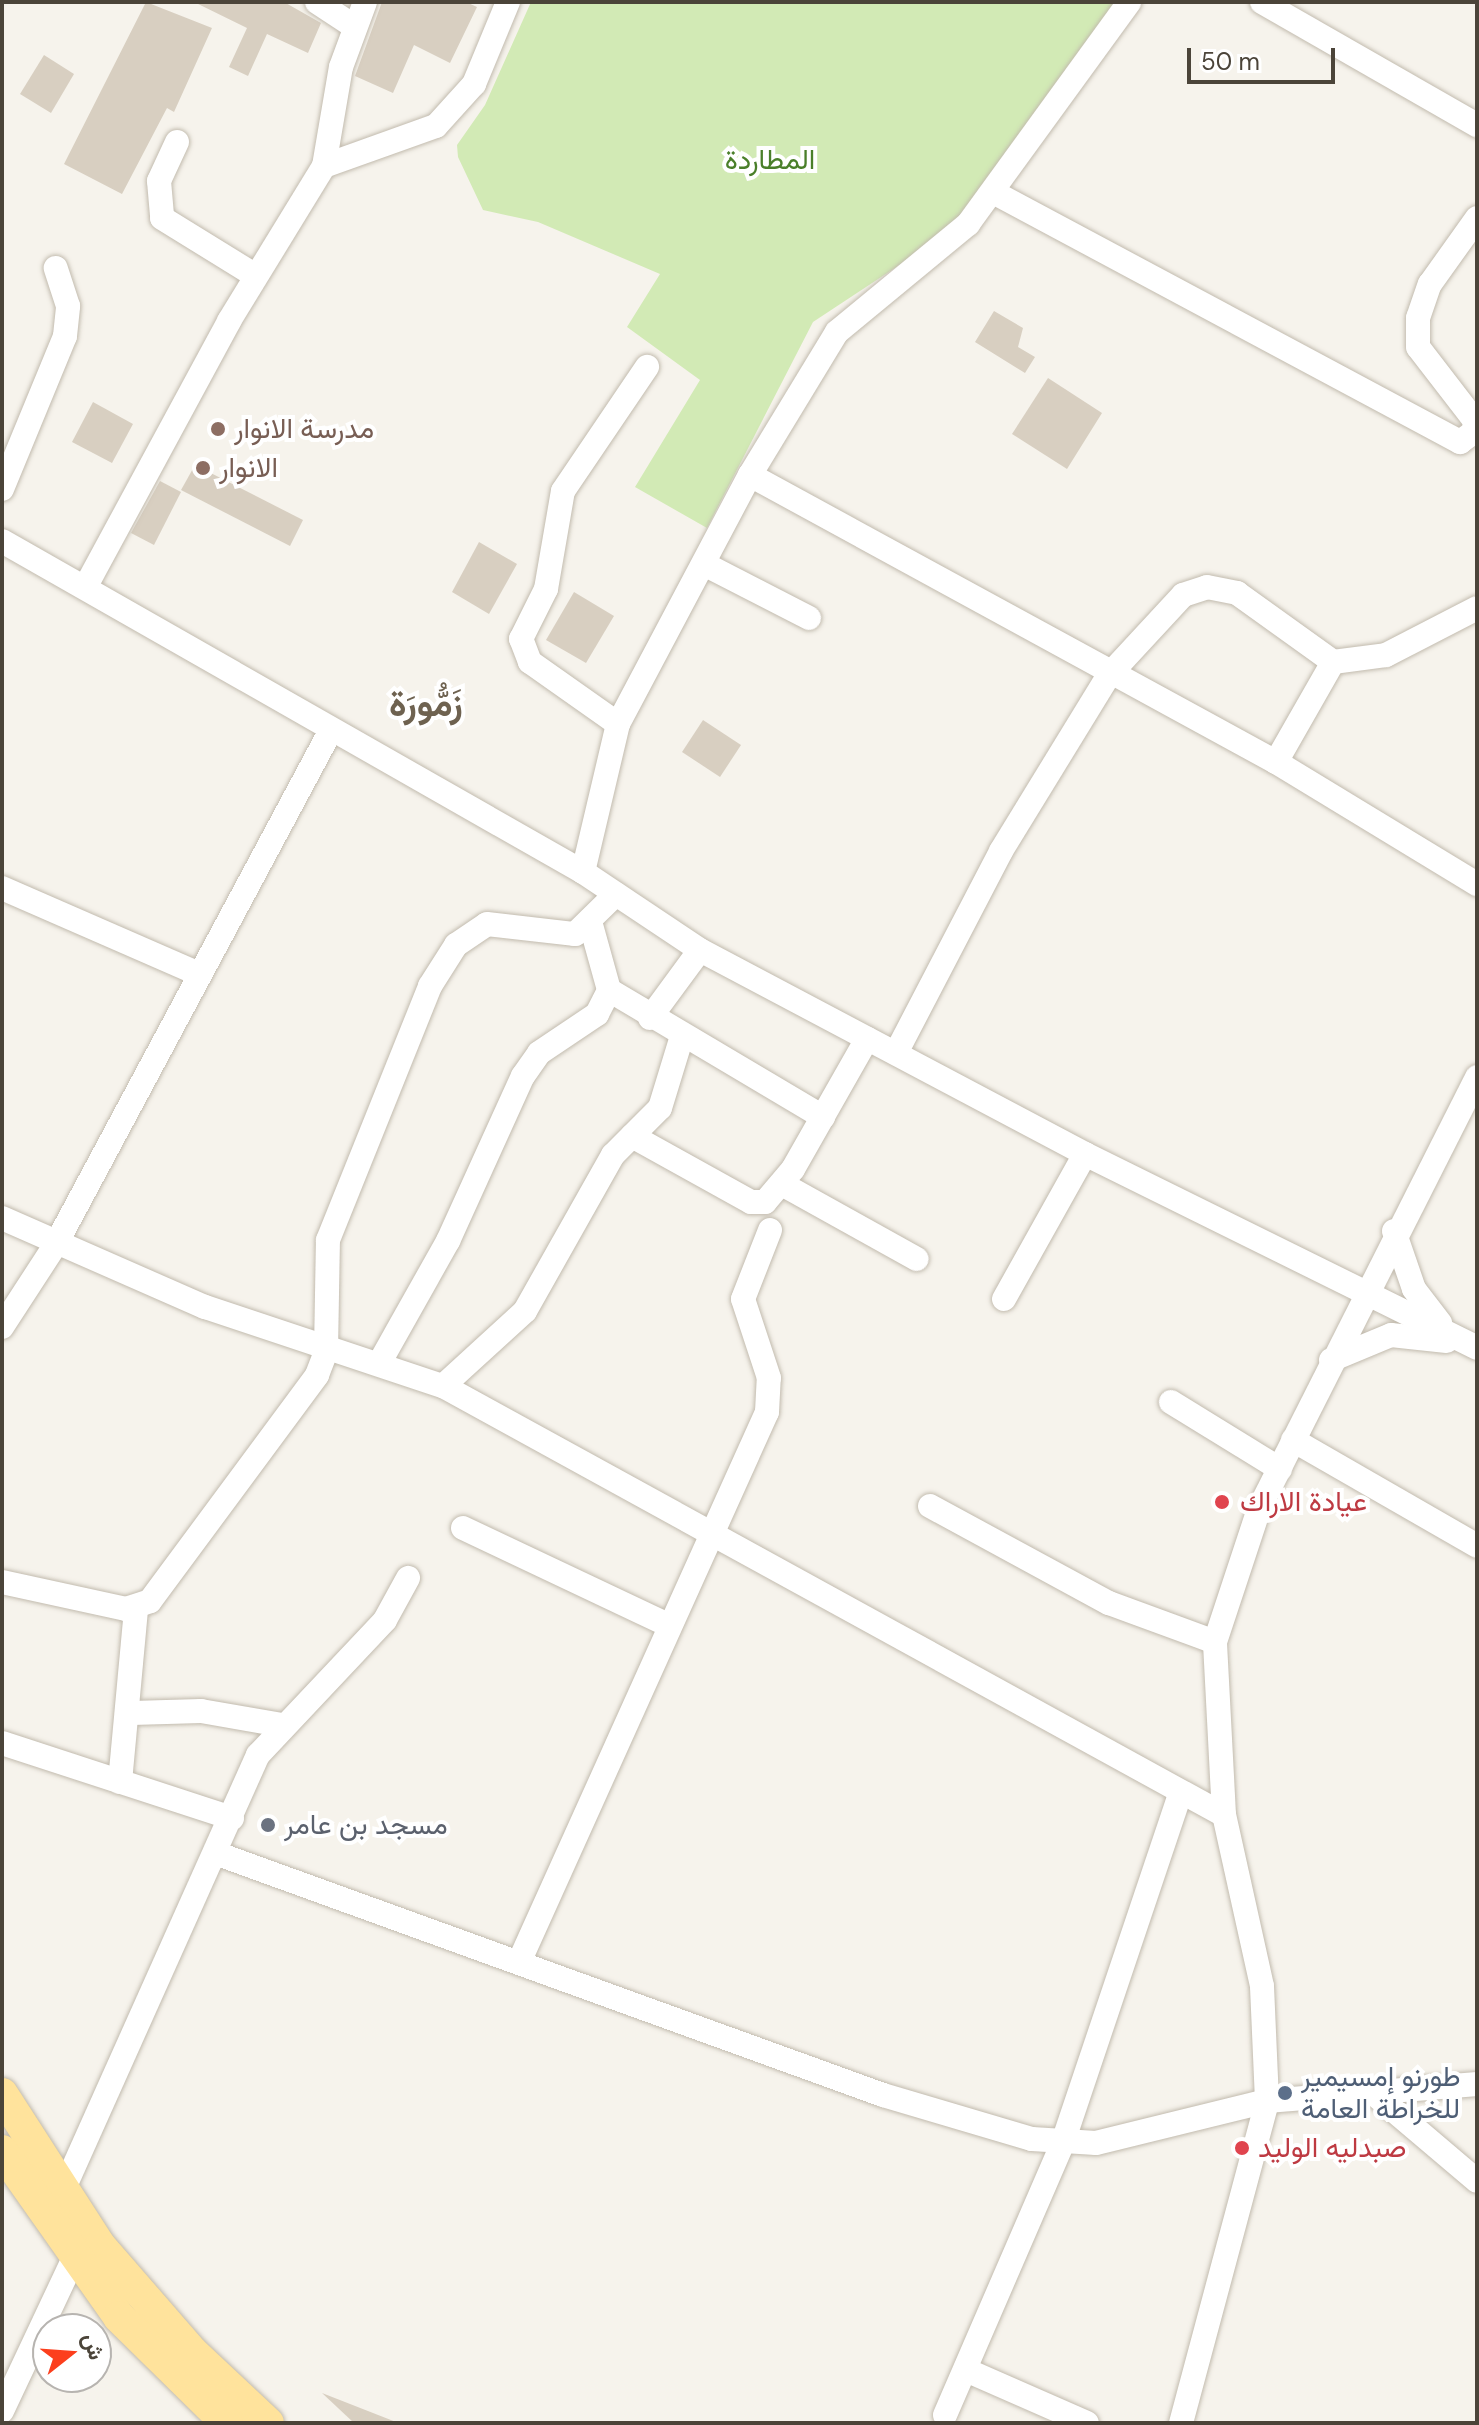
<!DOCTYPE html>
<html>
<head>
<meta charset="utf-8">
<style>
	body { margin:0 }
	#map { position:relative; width:1479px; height:2425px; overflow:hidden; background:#f6f3ec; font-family:"DM Sans",Vazirmatn,sans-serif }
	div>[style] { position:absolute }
	.green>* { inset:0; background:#d2eab5 }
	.building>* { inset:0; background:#d8cfc1 }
	.roads { filter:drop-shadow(0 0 2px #c2bbae) drop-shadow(0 0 2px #c2bbae) }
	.minor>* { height:24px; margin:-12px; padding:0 12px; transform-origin:12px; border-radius:12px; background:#fff }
	.major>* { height:32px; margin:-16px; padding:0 16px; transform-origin:16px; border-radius:16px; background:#ffe39c }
	.dots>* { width:22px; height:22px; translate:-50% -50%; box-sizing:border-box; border:4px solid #fff; border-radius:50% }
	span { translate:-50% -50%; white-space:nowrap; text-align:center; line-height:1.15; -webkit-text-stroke:8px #fff; paint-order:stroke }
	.park-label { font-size:28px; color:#4a7f2a }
	.education-label { font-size:28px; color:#785e54 }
	.left { translate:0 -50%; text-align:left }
	.health-label { font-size:28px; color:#be3a42 }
	.worship-label { font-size:28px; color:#5b616d }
	.service-label { font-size:28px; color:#4e5e75 }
	.district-label { font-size:36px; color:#6e6250; font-weight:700 }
	.frame { position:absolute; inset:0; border:4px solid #4b4439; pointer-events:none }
	.north { position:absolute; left:32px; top:2313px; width:80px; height:80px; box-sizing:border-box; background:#fff; border:2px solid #b7b4b0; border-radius:50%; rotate:73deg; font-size:22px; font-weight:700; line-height:32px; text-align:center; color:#4b4439 }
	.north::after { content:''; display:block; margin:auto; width:28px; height:36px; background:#fc3f1d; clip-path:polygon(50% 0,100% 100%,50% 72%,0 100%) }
	.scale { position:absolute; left:1187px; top:48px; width:148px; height:36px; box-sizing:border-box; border:4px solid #4b4439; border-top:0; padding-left:10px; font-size:24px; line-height:28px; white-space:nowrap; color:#4b4439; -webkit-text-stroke:6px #fff; paint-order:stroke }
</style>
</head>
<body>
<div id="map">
	<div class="green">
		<div style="clip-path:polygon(531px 2px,1117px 2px,957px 227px,813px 322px,707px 528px,635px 487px,700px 380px,627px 327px,660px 274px,538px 222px,483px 210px,458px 157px,457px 145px,485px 105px)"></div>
	</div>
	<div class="building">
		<div style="clip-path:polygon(146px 2px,212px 28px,174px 112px,167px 108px,122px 194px,64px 164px)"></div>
		<div style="clip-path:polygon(194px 2px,284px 2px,321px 23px,308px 53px,267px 34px,248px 76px,229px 67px,247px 28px)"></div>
		<div style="clip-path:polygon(382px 2px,466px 2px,477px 7px,450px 63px,414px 45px,393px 93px,355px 76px)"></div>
		<div style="clip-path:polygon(44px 55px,74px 74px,51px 113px,20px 94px)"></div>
		<div style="clip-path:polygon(994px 311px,1023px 328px,1018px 347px,1035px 357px,1025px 373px,975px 342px)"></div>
		<div style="clip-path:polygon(1048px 378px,1102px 413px,1067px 469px,1012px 434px)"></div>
		<div style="clip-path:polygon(93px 402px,133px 424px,112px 463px,72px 442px)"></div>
		<div style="clip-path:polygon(195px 465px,303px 520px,290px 546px,181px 490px)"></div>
		<div style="clip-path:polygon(160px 481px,181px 492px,154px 545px,131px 533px)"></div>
		<div style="clip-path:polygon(479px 542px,517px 564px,489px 614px,452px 592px)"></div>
		<div style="clip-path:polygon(574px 592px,614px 616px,586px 663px,546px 640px)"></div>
		<div style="clip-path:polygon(703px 720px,741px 745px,720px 777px,682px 752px)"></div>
		<div style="clip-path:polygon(322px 2393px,396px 2422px,396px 2423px,354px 2423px)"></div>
	</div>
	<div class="roads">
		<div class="minor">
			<div style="left:317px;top:2px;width:42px;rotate:33.3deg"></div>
			<div style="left:1262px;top:2px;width:248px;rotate:29.8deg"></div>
			<div style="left:177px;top:142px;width:43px;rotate:114.8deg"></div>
			<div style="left:159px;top:181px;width:37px;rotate:85deg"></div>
			<div style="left:162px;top:218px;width:110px;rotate:31.7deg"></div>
			<div style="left:324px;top:166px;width:119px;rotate:-19.7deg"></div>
			<div style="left:436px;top:126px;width:57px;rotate:-47.9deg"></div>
			<div style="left:474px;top:84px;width:89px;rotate:-67.5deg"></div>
			<div style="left:993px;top:192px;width:530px;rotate:28.16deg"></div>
			<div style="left:1460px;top:442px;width:17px;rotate:-36deg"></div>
			<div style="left:1474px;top:432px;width:11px;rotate:-85deg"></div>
			<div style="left:1475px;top:421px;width:93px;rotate:-127.6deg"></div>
			<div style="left:1418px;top:347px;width:29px;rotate:-90deg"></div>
			<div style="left:1418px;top:318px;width:36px;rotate:-71deg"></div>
			<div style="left:1430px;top:284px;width:81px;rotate:-54.5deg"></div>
			<div style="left:750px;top:475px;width:167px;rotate:-58.7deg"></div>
			<div style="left:837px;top:332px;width:170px;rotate:-39.5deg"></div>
			<div style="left:968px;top:224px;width:274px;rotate:-54deg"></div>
			<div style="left:2px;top:489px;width:165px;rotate:-67.6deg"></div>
			<div style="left:65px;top:336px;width:30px;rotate:-84deg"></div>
			<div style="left:68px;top:306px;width:40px;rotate:-108deg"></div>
			<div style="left:2px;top:541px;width:669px;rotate:29.67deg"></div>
			<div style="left:583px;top:872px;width:141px;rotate:33.7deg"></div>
			<div style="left:700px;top:950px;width:436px;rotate:27.9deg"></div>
			<div style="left:1085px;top:1154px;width:437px;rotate:26.3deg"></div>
			<div style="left:704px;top:564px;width:118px;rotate:27.2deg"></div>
			<div style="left:87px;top:584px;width:299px;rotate:-61.6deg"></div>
			<div style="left:229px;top:321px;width:182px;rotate:-58.5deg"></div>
			<div style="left:324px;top:166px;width:100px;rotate:-80.3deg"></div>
			<div style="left:341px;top:67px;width:69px;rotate:-69.7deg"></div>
			<div style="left:618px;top:724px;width:108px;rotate:-144.8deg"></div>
			<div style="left:530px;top:662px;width:25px;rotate:-111deg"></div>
			<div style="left:521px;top:639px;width:56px;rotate:-63.4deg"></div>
			<div style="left:546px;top:589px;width:99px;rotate:-80.2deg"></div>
			<div style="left:563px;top:491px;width:150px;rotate:-55.9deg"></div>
			<div style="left:1276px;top:762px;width:115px;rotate:-60.3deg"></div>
			<div style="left:1333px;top:662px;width:53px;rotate:-7.5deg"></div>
			<div style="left:1386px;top:655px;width:102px;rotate:-27.3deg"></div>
			<div style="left:583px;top:872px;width:152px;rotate:-76.7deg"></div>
			<div style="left:618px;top:724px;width:282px;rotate:-62.1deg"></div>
			<div style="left:750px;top:475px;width:599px;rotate:28.62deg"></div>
			<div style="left:1276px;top:762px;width:235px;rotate:31.3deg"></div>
			<div style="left:2px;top:888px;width:213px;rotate:23.6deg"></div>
			<div style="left:591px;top:925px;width:67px;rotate:74.5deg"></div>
			<div style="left:609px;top:990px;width:249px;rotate:30.7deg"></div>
			<div style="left:650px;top:1018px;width:84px;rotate:-53.7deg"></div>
			<div style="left:896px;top:1053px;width:228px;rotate:-62.5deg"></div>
			<div style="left:1001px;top:851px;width:206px;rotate:-58.5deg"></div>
			<div style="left:1109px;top:675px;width:109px;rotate:-47.2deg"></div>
			<div style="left:1183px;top:595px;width:25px;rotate:-18deg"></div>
			<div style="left:1207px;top:587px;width:31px;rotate:11deg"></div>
			<div style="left:1237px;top:593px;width:118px;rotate:35.7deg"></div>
			<div style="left:632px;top:1136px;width:136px;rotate:29deg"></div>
			<div style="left:751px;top:1202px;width:14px"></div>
			<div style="left:765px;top:1202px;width:43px;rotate:-49.7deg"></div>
			<div style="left:793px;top:1169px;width:150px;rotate:-60.4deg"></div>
			<div style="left:782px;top:1184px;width:154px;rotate:29.1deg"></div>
			<div style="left:2px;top:1218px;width:222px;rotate:23.7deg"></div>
			<div style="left:205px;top:1307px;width:251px;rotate:18.4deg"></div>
			<div style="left:443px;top:1386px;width:891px;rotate:28.78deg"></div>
			<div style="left:1394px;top:1231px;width:61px;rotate:71deg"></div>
			<div style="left:1414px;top:1289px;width:43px;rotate:52.6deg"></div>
			<div style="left:1004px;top:1299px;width:166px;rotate:-60.8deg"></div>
			<div style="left:2px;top:1327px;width:99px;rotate:-57deg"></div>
			<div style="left:56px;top:1244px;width:583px;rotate:-61.85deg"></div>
			<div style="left:1331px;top:1360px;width:65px;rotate:-22.6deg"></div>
			<div style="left:1391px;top:1335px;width:56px;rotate:6.1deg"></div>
			<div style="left:380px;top:1362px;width:139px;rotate:-60.7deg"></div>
			<div style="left:448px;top:1241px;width:181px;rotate:-65.6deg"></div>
			<div style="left:523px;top:1076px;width:28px;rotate:-55deg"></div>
			<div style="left:539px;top:1053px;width:70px;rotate:-33.9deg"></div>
			<div style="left:597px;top:1014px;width:27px;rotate:-63deg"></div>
			<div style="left:443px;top:1386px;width:111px;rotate:-42.4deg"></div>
			<div style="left:525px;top:1311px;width:179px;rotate:-60.6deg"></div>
			<div style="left:613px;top:1155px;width:66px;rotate:-45deg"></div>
			<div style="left:660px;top:1108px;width:75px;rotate:-73deg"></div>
			<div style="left:1171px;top:1402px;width:128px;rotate:31.6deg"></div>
			<div style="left:1293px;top:1440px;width:212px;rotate:29.9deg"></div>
			<div style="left:930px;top:1506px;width:204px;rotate:28.5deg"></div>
			<div style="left:1109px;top:1603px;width:113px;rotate:20.2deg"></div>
			<div style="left:463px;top:1528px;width:227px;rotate:25.3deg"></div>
			<div style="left:2px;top:1582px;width:127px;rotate:12.3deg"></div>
			<div style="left:126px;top:1609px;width:25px;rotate:-18deg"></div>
			<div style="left:150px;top:1601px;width:281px;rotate:-53.5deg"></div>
			<div style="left:317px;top:1375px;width:26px;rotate:-69deg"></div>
			<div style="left:326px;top:1351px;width:111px;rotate:-89deg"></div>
			<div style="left:328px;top:1240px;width:274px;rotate:-68.1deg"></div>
			<div style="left:430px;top:986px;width:49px;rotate:-57.6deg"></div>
			<div style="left:456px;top:945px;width:37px;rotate:-34deg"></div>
			<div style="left:487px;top:924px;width:89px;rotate:6.5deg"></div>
			<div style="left:575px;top:934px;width:57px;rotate:-44.3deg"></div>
			<div style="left:132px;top:1713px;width:69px;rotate:-1.7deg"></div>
			<div style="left:201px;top:1711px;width:81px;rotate:9.9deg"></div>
			<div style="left:2px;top:1743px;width:242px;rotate:18.1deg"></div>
			<div style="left:120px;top:1782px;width:174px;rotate:-84.7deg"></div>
			<div style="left:218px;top:1854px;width:707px;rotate:19.92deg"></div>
			<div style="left:883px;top:2095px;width:155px;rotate:16.5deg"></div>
			<div style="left:1032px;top:2139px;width:64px;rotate:3.6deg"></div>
			<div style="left:1096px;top:2143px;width:176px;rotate:-13.8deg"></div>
			<div style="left:1267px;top:2101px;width:211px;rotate:-4.6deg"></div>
			<div style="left:520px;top:1960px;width:601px;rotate:-65.74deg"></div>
			<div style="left:767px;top:1412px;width:34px;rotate:-87deg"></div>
			<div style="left:769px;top:1378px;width:83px;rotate:-108.2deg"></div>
			<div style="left:743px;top:1299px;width:74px;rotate:-68.6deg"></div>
			<div style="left:1378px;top:2097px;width:130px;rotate:40.3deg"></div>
			<div style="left:62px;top:2193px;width:480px;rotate:-65.9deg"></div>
			<div style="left:258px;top:1755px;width:185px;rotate:-46.7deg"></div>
			<div style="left:385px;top:1620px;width:48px;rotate:-61.3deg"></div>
			<div style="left:966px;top:2370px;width:132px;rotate:23.7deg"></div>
			<div style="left:2px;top:2411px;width:169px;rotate:-64.8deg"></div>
			<div style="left:945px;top:2415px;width:297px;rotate:-66.6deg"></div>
			<div style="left:1063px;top:2142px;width:366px;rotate:-71.4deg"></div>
			<div style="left:1181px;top:2423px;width:333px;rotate:-75deg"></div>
			<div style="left:1267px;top:2101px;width:115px;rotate:-92.5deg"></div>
			<div style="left:1262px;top:1986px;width:175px;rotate:-102.5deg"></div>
			<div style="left:1224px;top:1815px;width:173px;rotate:-93deg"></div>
			<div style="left:1215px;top:1642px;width:140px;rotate:-71.7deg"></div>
			<div style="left:1259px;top:1509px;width:484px;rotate:-63.2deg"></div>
		</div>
		<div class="major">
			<div style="left:2px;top:2094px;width:181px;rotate:57.2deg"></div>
			<div style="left:100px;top:2246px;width:140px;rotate:49deg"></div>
			<div style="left:192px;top:2352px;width:104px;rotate:43.1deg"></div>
			<div style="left:2px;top:2151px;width:203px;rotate:54.8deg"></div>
			<div style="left:119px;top:2317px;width:151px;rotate:44.5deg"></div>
		</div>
	</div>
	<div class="dots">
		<div style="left:218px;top:429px;background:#8d6e63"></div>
		<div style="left:203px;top:468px;background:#8d6e63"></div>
		<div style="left:1222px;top:1502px;background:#e0444e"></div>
		<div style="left:268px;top:1825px;background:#6b7280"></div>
		<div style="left:1285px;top:2093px;background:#5c6f8a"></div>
		<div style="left:1242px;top:2148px;background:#e0444e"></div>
	</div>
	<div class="park-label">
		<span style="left:770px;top:160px">المطاردة</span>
	</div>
	<div class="education-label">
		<span class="left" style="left:234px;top:429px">مدرسة الانوار</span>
		<span class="left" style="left:219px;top:468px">الانوار</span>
	</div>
	<div class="health-label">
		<span class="left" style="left:1240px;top:1502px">عيادة الاراك</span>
		<span class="left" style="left:1258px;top:2148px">صبدليه الوليد</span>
	</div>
	<div class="worship-label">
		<span class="left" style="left:284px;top:1825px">مسجد بن عامر</span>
	</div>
	<div class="service-label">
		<span class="left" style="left:1301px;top:2093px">طورنو إمسيمير<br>للخراطة العامة</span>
	</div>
	<div class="district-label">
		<span style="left:426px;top:704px">زَمُّورَة</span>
	</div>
	<div class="frame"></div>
	<div class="north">ش</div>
	<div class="scale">50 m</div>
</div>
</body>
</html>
